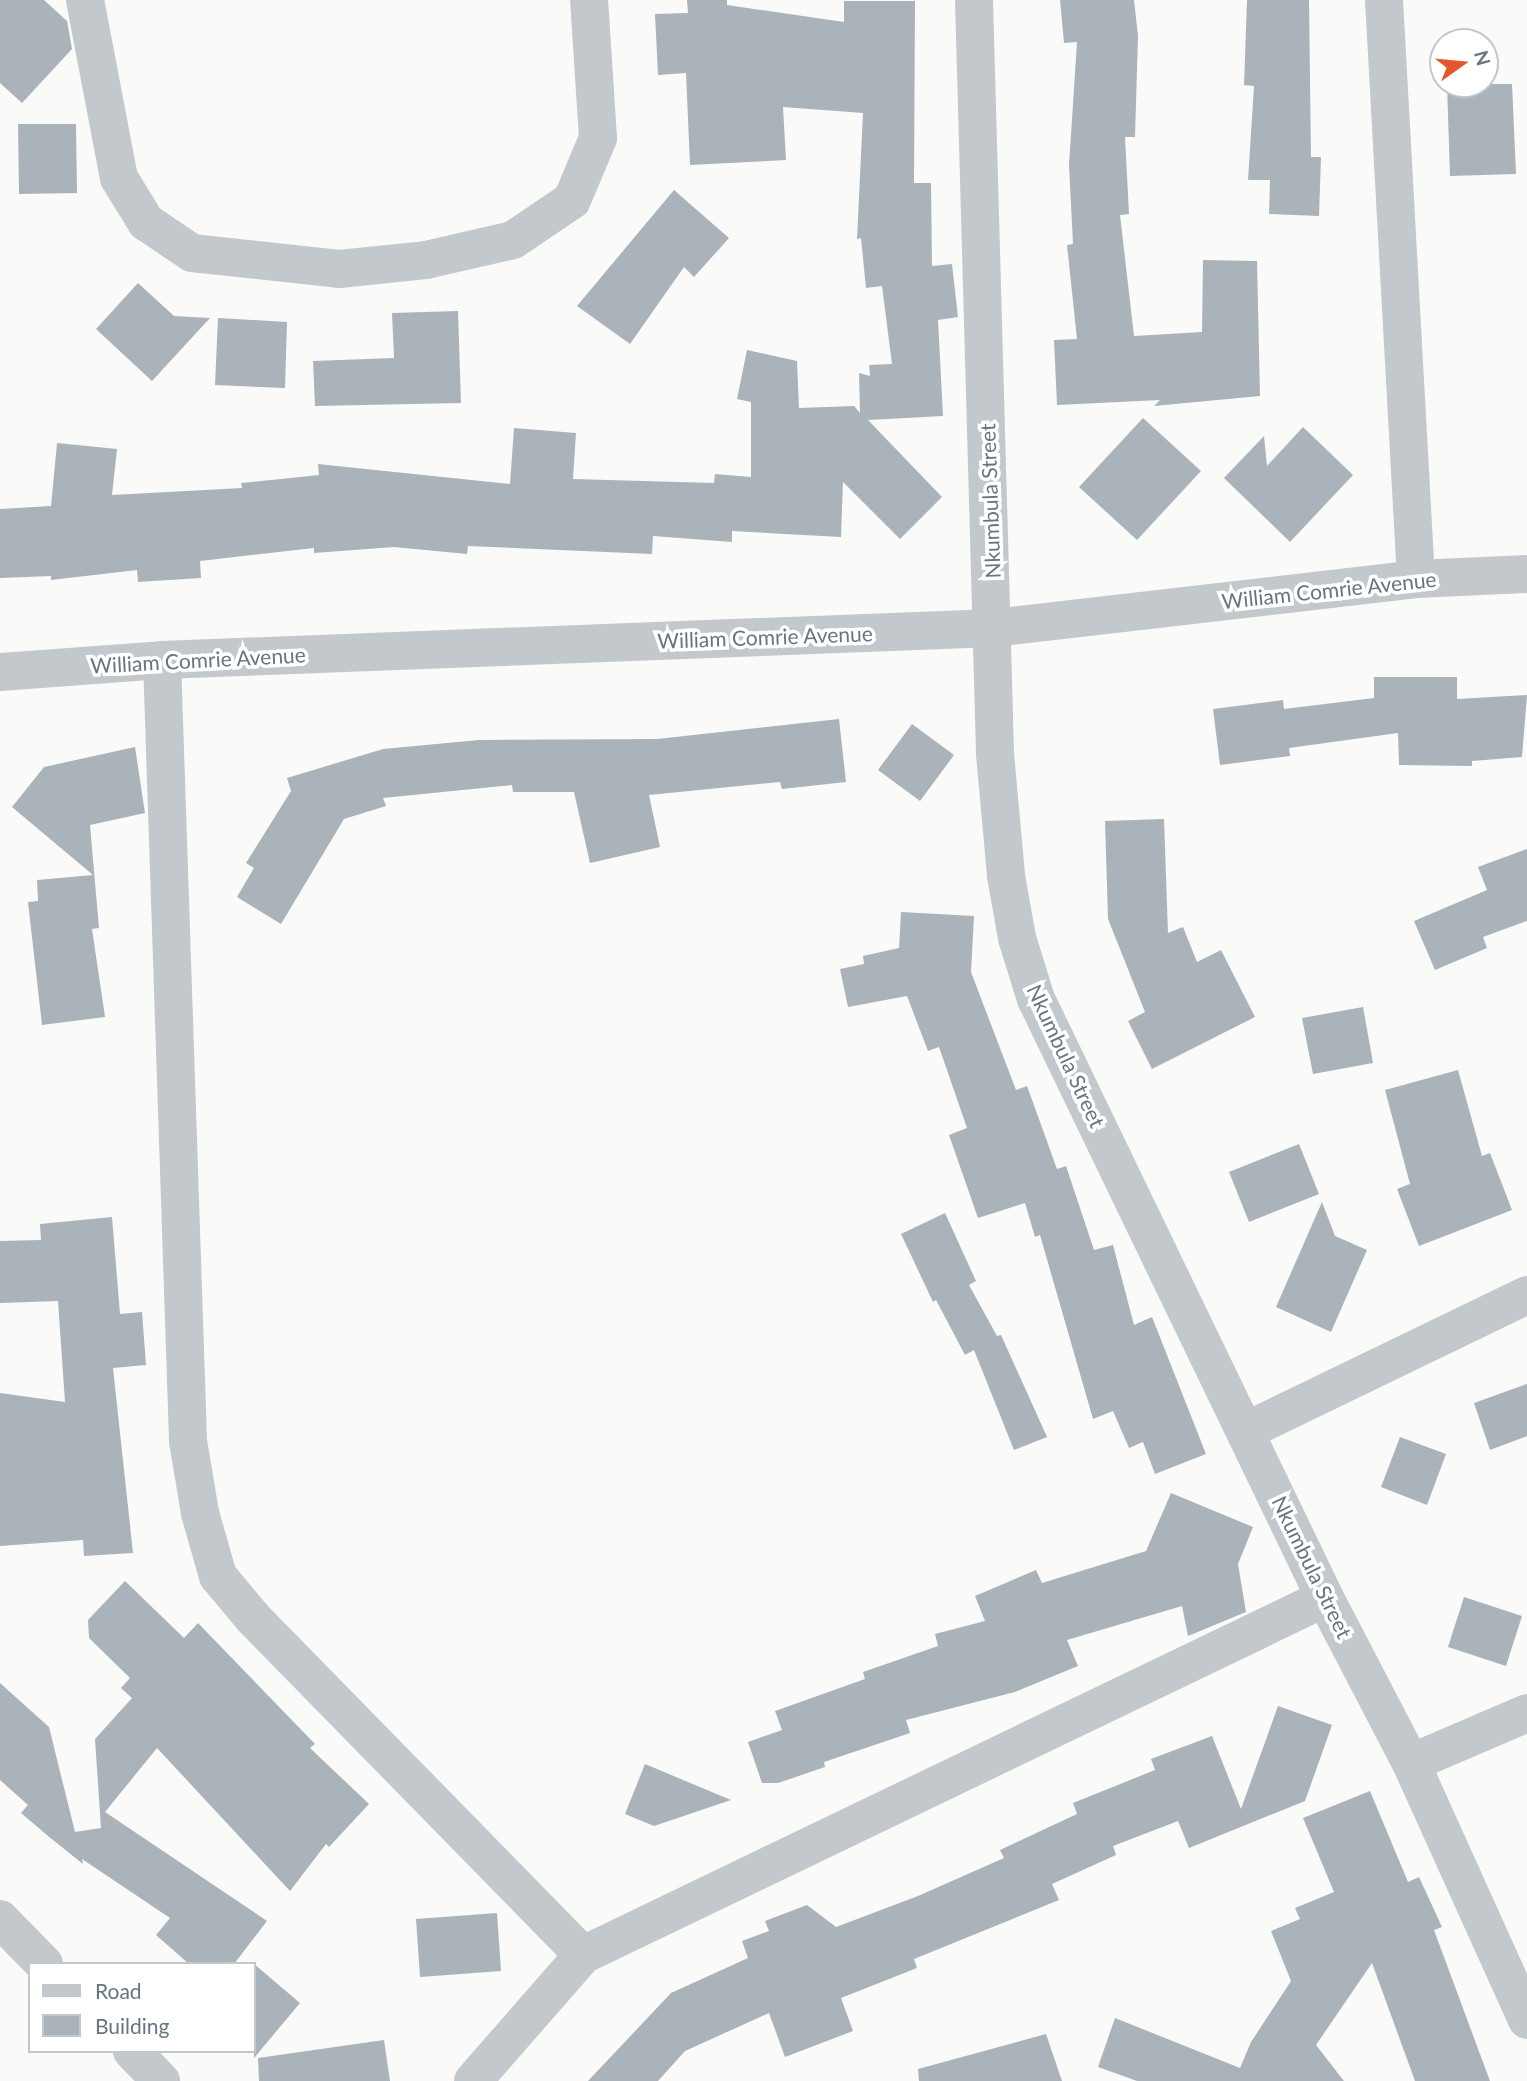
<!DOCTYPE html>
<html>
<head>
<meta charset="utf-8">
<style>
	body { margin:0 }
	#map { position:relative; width:1527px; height:2081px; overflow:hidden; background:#fafaf8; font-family:Lato,sans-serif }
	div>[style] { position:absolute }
	.building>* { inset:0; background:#aab3b9 }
	.minor>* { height:38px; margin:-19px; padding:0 19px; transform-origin:19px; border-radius:19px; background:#c3c8cc }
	span { translate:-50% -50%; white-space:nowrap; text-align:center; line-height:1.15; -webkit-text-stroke:7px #fff; paint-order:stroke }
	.street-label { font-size:21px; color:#657683 }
	.legend { position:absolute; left:28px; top:1962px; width:228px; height:91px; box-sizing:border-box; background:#fff; border:2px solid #c1c8cd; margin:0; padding:9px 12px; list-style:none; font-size:21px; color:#657683 }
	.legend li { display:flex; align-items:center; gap:14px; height:35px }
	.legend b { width:35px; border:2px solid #c1c8cd }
	.north { position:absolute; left:1429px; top:28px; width:70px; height:70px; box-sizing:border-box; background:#fff; border:2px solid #c1c8cd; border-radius:50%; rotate:75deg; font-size:19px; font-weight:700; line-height:28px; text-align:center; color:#657683 }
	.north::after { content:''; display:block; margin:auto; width:24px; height:32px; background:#e4572e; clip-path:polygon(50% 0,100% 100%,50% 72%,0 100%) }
</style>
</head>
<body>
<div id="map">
	<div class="building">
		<div style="clip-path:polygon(0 0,44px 0,67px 21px,72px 49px,22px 103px,0 83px)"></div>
		<div style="clip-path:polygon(687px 0,727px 0,727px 5px,844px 22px,844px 1px,915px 1px,914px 183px,931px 183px,932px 266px,952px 264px,958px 317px,938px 320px,943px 416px,868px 420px,942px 497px,900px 539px,843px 482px,841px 537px,732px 531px,732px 542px,653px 536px,652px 554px,468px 546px,467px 554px,394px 547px,314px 553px,314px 548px,200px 561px,201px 578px,138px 582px,137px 570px,51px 580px,51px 576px,0 578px,0 509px,51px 506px,57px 443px,117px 449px,112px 495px,242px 488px,241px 483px,319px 475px,318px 464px,510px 484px,514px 428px,576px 433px,573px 479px,714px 483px,715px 474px,751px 477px,751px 402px,737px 399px,747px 350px,797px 361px,799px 408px,854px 406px,860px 413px,859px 373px,870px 376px,869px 365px,892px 364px,882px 286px,866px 288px,861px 238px,857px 239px,863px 113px,783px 107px,786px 160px,690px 165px,686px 73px,658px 75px,655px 14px,688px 13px)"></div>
		<div style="clip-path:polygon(1060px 0,1134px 0,1138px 36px,1135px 137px,1125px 137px,1129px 214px,1120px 215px,1134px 336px,1202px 332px,1203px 260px,1257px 261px,1260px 396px,1154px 406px,1160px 400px,1057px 405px,1054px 340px,1077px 339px,1067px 245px,1073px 244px,1069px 165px,1077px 42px,1064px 43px)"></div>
		<div style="clip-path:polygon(1247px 0,1309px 0,1311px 157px,1321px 157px,1319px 216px,1269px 214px,1270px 180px,1248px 180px,1254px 86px,1244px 85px)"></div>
		<div style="clip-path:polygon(1447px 84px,1512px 84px,1516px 174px,1450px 176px)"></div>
		<div style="clip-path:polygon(18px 124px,76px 124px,77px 193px,19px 194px)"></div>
		<div style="clip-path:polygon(674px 190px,729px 238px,694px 277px,684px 267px,630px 344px,577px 306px)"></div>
		<div style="clip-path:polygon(138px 283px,174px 316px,210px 318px,152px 381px,96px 329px)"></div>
		<div style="clip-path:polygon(458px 311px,461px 403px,315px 406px,313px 361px,394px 358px,392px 313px)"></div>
		<div style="clip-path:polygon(218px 318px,287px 322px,285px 388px,215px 385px)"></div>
		<div style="clip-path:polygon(1143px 418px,1201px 471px,1137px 540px,1079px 487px)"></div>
		<div style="clip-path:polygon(1303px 427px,1353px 475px,1290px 542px,1224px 478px,1264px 436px,1267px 466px)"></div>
		<div style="clip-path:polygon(1374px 677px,1457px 677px,1457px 699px,1527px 695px,1522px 757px,1472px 761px,1472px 766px,1399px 765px,1398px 733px,1289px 748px,1290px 756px,1220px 765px,1213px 709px,1283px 700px,1284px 709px,1374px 698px)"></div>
		<div style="clip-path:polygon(839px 719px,846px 782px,782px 789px,780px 782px,649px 795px,660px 847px,590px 863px,574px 792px,513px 792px,512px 785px,383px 798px,386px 806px,344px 819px,281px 924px,237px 897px,254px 868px,246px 863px,291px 791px,287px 778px,383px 749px,479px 740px,657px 739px)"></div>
		<div style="clip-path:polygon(912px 724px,954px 755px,920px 801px,878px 770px)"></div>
		<div style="clip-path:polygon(135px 747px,145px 813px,90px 825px,99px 928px,92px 929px,105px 1017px,42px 1025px,28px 902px,38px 901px,37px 880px,93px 875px,12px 807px,44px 767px)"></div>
		<div style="clip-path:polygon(1164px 819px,1168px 933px,1183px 927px,1197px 962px,1221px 950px,1255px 1017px,1152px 1069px,1128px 1021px,1145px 1012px,1108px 919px,1105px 821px)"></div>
		<div style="clip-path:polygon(1527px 849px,1527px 921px,1483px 937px,1487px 948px,1435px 970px,1414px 921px,1487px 890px,1478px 867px)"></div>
		<div style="clip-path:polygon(901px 912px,974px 916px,971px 972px,1016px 1090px,1027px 1086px,1057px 1169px,1066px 1166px,1094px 1250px,1113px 1245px,1134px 1325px,1152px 1317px,1206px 1454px,1155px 1474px,1143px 1442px,1129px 1448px,1113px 1411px,1093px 1419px,1040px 1235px,1035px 1237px,1025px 1203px,978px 1218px,949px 1135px,967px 1128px,939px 1047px,928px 1051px,907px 996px,848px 1007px,840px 969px,864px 964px,863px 956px,899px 948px)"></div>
		<div style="clip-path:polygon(1363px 1007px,1373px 1063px,1313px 1074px,1302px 1018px)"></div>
		<div style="clip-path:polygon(1458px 1070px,1482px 1156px,1490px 1153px,1512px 1210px,1419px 1246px,1397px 1189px,1410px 1184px,1385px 1090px)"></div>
		<div style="clip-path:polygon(1299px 1144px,1319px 1194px,1249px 1222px,1229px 1172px)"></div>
		<div style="clip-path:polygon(1322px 1202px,1335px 1236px,1367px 1250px,1331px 1332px,1276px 1307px)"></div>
		<div style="clip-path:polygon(945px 1213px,976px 1281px,969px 1285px,997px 1336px,1001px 1335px,1047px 1437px,1014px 1450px,974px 1350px,965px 1355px,936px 1300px,933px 1302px,901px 1234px)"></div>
		<div style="clip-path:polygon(112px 1217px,120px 1314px,142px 1312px,146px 1365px,113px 1368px,133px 1553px,84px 1556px,83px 1540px,0 1546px,0 1393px,65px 1402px,58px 1301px,0 1303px,0 1241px,41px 1240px,40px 1224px)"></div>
		<div style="clip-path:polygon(1527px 1384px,1527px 1436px,1490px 1450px,1474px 1403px)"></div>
		<div style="clip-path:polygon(1400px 1437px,1446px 1454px,1427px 1505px,1381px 1487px)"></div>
		<div style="clip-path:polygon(1171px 1493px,1253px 1527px,1238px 1564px,1246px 1612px,1188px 1636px,1182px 1606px,1067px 1640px,1078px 1666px,1015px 1692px,906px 1720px,910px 1733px,824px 1762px,825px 1767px,778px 1783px,762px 1783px,748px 1742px,782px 1730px,775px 1711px,865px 1679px,863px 1672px,938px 1646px,935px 1634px,985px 1621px,975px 1596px,1036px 1570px,1042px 1583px,1146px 1551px)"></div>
		<div style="clip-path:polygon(125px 1581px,184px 1638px,198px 1623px,315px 1744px,310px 1748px,369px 1804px,329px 1847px,326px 1844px,290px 1891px,157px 1748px,105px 1812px,267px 1921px,234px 1964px,189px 1964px,156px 1935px,170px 1918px,82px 1859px,83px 1864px,48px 1836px,21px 1813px,28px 1805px,0 1780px,0 1683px,49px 1727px,75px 1832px,101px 1828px,95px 1739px,132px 1698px,121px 1688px,130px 1678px,89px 1638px,88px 1620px)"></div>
		<div style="clip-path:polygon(1464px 1597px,1522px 1616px,1506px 1666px,1448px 1647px)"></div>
		<div style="clip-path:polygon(1278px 1706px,1332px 1725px,1305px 1801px,1189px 1848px,1178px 1821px,1113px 1846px,1116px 1855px,1052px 1884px,1059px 1900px,914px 1959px,917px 1968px,841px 1998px,853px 2031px,785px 2057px,769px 2013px,685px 2051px,658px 2081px,588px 2081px,671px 1993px,748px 1958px,742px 1941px,769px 1931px,765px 1921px,807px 1905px,836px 1927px,918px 1896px,1004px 1858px,1000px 1850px,1077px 1814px,1073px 1803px,1155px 1770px,1151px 1759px,1212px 1736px,1241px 1809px)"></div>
		<div style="clip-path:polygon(645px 1764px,731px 1800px,654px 1826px,625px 1814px)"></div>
		<div style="clip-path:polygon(1370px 1791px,1408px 1882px,1419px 1877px,1442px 1927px,1434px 1930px,1490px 2081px,1415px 2081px,1372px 1963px,1316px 2045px,1344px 2081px,1137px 2081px,1098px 2067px,1115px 2018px,1240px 2068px,1251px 2042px,1291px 1981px,1271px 1931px,1300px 1919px,1295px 1908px,1334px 1892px,1303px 1818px)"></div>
		<div style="clip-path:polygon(497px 1913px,501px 1971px,420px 1977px,416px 1919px)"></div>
		<div style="clip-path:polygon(254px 1964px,300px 2003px,254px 2058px)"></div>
		<div style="clip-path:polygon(1046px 2034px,1062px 2081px,919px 2081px,918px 2069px)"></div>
		<div style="clip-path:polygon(384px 2040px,390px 2081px,259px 2081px,258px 2058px)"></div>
	</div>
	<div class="minor">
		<div style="left:85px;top:0;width:181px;rotate:79.2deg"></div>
		<div style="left:119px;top:178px;width:52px;rotate:58.5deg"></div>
		<div style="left:146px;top:222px;width:55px;rotate:34deg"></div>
		<div style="left:192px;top:253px;width:148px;rotate:6.2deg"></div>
		<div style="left:339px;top:269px;width:87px;rotate:-5.9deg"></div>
		<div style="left:426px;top:260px;width:89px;rotate:-12.9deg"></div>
		<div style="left:513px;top:240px;width:71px;rotate:-34.1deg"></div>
		<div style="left:572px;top:200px;width:67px;rotate:-67.2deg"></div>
		<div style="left:598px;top:138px;width:138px;rotate:-93.7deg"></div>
		<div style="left:974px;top:0;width:754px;rotate:88.4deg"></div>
		<div style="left:995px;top:754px;width:122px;rotate:84.8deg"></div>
		<div style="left:1006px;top:876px;width:63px;rotate:79.9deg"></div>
		<div style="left:1017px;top:938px;width:64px;rotate:72.7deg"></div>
		<div style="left:1036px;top:999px;width:665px;rotate:64.24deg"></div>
		<div style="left:1325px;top:1598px;width:186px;rotate:62.5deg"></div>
		<div style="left:1411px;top:1763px;width:282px;rotate:65.7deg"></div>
		<div style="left:1384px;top:0;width:580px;rotate:86.84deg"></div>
		<div style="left:162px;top:660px;width:781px;rotate:88.09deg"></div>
		<div style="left:188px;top:1441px;width:73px;rotate:80.5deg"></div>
		<div style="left:200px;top:1513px;width:66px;rotate:74.1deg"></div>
		<div style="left:218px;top:1576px;width:55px;rotate:50.2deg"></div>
		<div style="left:253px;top:1618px;width:472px;rotate:45.6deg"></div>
		<div style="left:0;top:672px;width:162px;rotate:-4.2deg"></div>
		<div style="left:162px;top:660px;width:833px;rotate:-2.2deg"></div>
		<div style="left:994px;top:628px;width:425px;rotate:-6.6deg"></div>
		<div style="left:1416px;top:579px;width:111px;rotate:-2.6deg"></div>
		<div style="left:1246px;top:1431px;width:312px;rotate:-25.8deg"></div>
		<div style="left:1411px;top:1763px;width:126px;rotate:-23.3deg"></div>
		<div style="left:0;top:1919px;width:63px;rotate:45.6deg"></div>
		<div style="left:132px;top:2051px;width:42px;rotate:46deg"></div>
		<div style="left:473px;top:2081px;width:167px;rotate:-48.9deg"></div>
		<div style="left:583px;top:1955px;width:823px;rotate:-25.69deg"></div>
	</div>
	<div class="street-label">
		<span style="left:990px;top:501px;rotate:-92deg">Nkumbula Street</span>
		<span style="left:1329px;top:590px;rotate:-6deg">William Comrie Avenue</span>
		<span style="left:765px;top:637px;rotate:-2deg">William Comrie Avenue</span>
		<span style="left:198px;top:660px;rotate:-3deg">William Comrie Avenue</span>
		<span style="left:1066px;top:1056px;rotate:65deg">Nkumbula Street</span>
		<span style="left:1312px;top:1567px;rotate:64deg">Nkumbula Street</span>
	</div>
	<ul class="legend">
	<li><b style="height:9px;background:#c3c8cc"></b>Road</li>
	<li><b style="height:19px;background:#aab3b9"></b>Building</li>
	</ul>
	<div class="north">N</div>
</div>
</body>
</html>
